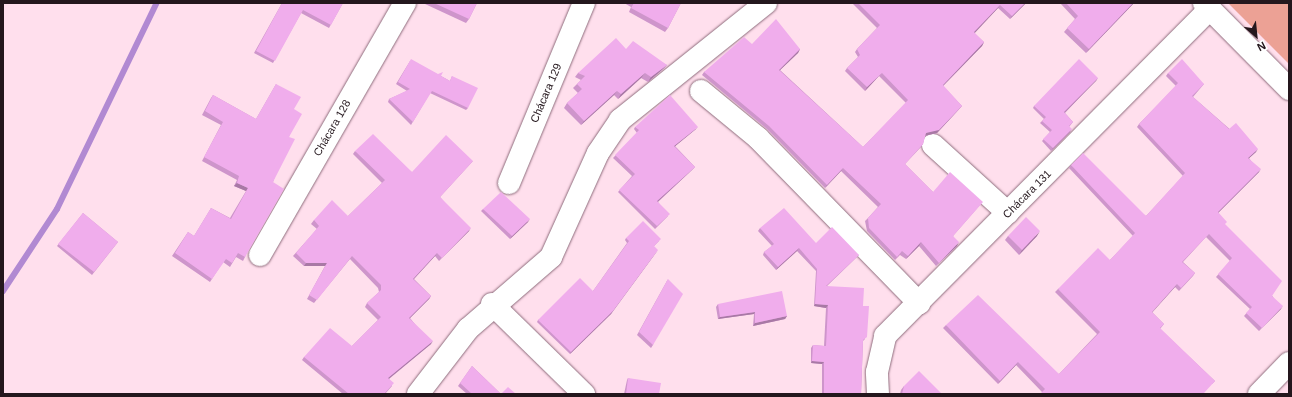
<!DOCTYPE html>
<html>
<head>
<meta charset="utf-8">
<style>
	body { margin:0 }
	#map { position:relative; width:1292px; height:397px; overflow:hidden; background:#ffdfed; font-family:Helvetica,sans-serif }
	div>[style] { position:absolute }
	.green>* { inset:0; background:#eca195 }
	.stream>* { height:6px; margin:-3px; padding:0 3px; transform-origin:3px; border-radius:3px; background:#b189d2 }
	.roads { filter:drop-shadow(0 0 1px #8e6c7c) drop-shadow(0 0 1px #8e6c7c) }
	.minor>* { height:22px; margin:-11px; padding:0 11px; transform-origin:11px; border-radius:11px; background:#fff }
	.wall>* { inset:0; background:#ce95cb }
	.shaded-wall>* { inset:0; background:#a879a5 }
	.building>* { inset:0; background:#f0adec }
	span { translate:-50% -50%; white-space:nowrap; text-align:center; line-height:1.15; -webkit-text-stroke:4px #fff; paint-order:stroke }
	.street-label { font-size:11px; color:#24171d }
	.frame { position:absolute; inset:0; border:4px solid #24171d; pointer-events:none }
	.north { position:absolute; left:1236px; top:16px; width:40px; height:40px; -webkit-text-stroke:3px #fff; paint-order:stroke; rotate:153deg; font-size:11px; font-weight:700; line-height:16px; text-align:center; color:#24171d }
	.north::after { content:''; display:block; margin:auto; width:14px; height:18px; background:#24171d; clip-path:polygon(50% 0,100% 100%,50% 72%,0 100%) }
</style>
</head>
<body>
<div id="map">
	<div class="green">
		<div style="clip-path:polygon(1228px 3px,1289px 3px,1289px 64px)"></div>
	</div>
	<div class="stream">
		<div style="left:3px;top:291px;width:98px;rotate:-56.6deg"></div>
		<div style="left:57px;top:209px;width:228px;rotate:-64.2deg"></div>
	</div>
	<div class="roads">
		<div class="minor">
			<div style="left:1204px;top:3px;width:121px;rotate:45.3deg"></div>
			<div style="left:701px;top:91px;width:74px;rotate:39.5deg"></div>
			<div style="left:758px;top:138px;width:231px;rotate:45.7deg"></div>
			<div style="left:933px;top:145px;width:101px;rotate:42.2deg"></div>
			<div style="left:509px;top:183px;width:195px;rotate:-67.4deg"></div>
			<div style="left:260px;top:255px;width:291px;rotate:-60.1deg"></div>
			<div style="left:492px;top:304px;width:129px;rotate:44.4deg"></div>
			<div style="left:418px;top:394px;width:82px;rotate:-52.4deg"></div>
			<div style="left:468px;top:329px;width:110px;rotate:-40.9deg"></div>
			<div style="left:551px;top:257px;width:114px;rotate:-65.7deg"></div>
			<div style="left:598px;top:153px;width:40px;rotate:-56deg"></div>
			<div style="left:620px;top:120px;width:187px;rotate:-38.7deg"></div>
			<div style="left:878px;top:394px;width:22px;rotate:-93deg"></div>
			<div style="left:877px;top:372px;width:37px;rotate:-77deg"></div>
			<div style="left:885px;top:336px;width:461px;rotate:-45.2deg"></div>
			<div style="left:1259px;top:394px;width:43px;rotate:-45.9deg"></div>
		</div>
	</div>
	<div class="wall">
		<div style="clip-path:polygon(282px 3px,343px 3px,329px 28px,301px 13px,273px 63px,254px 53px)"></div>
		<div style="clip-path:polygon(426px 3px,477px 3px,469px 19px,466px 23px,425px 4px)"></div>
		<div style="clip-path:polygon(624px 3px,681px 3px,668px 28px,665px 32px,629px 12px,631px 7px)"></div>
		<div style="clip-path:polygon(852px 3px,1026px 3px,1010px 19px,998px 8px,974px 33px,984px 42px,982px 46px,943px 86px,962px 106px,937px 133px,925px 136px,923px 144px,921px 147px,905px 164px,933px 192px,980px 205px,953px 236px,957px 246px,936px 266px,919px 246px,906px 259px,900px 255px,895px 260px,867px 231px,865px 221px,868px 218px,878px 207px,841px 171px,825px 188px,767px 129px,702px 75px,704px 72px,752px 44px,800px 49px,798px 53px,780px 70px,863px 147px,906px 103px,879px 76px,865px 91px,845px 71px,847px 68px,858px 57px,855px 52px,857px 49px,877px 28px)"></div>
		<div style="clip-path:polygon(1060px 3px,1134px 3px,1086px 53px,1064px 32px,1075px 19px)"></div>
		<div style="clip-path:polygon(626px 49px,667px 65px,663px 69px,648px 82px,641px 78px,618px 99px,614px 95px,581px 125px,564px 108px,567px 103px,578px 93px,573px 88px,581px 80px,575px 77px,578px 73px)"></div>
		<div style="clip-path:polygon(410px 61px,441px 76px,450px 81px,452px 76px,468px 108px,466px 110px,430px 93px,411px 125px,388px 102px,389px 99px,407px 91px,396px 84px)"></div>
		<div style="clip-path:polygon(1168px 73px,1204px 84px,1193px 97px,1256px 152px,1249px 158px,1259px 172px,1218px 213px,1225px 225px,1281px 309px,1259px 331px,1244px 316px,1250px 309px,1216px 277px,1230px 261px,1206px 237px,1183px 262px,1195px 273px,1193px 276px,1179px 291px,1175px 287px,1152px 312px,1164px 324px,1160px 329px,1215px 381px,1212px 384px,1042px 392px,1016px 365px,998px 384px,943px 328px,946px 325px,1059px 374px,1097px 334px,1055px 292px,1058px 289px,1110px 260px,1133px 236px,1069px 168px,1071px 165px,1146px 216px,1183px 176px,1137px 127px,1139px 124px,1176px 86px,1166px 76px)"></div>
		<div style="clip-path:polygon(1098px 78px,1065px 113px,1073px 122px,1069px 127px,1070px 132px,1051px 151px,1042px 141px,1050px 132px,1040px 123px,1044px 119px,1033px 108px,1034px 106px)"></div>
		<div style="clip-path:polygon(276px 84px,294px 109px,289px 137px,273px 182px,245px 257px,243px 261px,236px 257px,230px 267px,223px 262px,210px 282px,172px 256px,188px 232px,194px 236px,211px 208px,230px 218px,246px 191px,234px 186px,237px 180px,202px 161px,221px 125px,202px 115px,211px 98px,213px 95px,256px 119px)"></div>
		<div style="clip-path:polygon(635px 127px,696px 129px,675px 146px,695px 167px,693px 169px,658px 202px,668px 216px,655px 229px,618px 192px,632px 176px,613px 158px,637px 133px,634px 129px)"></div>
		<div style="clip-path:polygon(355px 151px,412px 172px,473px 161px,440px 197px,469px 231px,439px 261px,435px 256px,414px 279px,431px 296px,429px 299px,410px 318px,431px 344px,389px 379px,392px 386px,385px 394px,343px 394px,302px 360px,304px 357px,352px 346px,378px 320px,365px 307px,367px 303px,379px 292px,378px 288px,350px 259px,314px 303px,307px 299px,325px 266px,304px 266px,293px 256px,317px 229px,311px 224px,314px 220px,348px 216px,382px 183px,353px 154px)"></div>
		<div style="clip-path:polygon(483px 209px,528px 222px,510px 239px,481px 211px)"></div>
		<div style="clip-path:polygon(83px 213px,118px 242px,92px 275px,57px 246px)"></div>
		<div style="clip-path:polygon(760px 228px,859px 255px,857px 257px,827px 286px,863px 306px,865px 339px,863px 341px,861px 394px,822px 394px,822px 364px,811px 363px,811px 348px,813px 345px,824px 346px,826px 308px,814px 306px,816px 271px,797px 251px,776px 270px,763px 255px,764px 252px,772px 246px,758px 231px)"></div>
		<div style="clip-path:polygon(1008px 236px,1037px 236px,1019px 255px,1005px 240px)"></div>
		<div style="clip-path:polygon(626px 238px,659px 241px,654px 246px,611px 314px,570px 354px,537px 322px,538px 320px,593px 291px,627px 243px,625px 240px)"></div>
		<div style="clip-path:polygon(668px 279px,653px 345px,651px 348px,637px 335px)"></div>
		<div style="clip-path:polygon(718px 304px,787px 316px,785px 319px,753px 326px,754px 314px,718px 319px,716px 307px)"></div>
		<div style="clip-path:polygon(472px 366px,501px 394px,467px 394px,458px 386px)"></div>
		<div style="clip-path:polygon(628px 378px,659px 394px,624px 394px,627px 380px)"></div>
		<div style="clip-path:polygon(904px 386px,942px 394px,900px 394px,901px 390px)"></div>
	</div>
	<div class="shaded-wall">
		<div style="clip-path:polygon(1025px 3px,1026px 3px,1010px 19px,1012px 16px)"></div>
		<div style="clip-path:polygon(1133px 3px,1134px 3px,1086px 53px,1089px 49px)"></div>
		<div style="clip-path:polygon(1000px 5px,998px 8px,972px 36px,974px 32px)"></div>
		<div style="clip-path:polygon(984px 42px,982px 46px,940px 89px,943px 85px)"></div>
		<div style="clip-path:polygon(800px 49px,798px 53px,777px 73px,779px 70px)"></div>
		<div style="clip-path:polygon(667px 65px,663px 69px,648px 82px,651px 77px)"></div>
		<div style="clip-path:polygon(645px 73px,641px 78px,618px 99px,621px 94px)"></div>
		<div style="clip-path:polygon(882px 73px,879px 76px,865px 91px,867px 87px)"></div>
		<div style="clip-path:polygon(1098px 78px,1096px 81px,1062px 115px,1064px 112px)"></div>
		<div style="clip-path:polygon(617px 91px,614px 95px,581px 125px,584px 121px)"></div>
		<div style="clip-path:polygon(962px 106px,937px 133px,924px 136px,926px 133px)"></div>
		<div style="clip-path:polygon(698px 127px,696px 129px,673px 148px,674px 146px)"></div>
		<div style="clip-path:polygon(1072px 129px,1070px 132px,1051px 151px,1053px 148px)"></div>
		<div style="clip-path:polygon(1258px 149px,1256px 152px,1246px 161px,1248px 158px)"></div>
		<div style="clip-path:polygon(695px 167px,693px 169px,655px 204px,657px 201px)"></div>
		<div style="clip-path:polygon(843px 168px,841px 171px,825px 188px,827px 185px)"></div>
		<div style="clip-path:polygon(1261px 169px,1259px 172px,1216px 215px,1218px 212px)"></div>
		<div style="clip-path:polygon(237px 183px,248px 188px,246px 191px,234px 186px)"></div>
		<div style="clip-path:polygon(530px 219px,528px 222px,510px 239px,512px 236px)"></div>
		<div style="clip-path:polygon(471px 228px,469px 231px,439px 261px,442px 258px)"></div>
		<div style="clip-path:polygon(1040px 231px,1037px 236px,1019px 255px,1022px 250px)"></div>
		<div style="clip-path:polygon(921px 242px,919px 246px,906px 259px,908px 256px)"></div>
		<div style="clip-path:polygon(959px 242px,957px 246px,936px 266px,939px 263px)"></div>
		<div style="clip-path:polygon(799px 248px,797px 251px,776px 270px,778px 267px)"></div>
		<div style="clip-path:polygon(658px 250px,611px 314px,570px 354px,571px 352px)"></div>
		<div style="clip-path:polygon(437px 253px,435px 256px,411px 282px,413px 279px)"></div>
		<div style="clip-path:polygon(306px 263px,327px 263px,325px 266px,304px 266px)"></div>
		<div style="clip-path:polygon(1177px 284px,1175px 287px,1150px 315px,1152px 312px)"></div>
		<div style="clip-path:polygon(431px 296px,429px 299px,407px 321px,409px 318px)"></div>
		<div style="clip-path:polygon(815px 304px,828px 305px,826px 308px,814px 306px)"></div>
		<div style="clip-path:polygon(1283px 306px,1281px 309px,1259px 331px,1262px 328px)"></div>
		<div style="clip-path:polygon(755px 312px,754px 314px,718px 319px,720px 317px)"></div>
		<div style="clip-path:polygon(787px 316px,785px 319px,753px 326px,755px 323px)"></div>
		<div style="clip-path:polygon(433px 341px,431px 344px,386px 381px,388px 378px)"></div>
		<div style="clip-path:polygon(812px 361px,824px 362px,822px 364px,811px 363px)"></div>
		<div style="clip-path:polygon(1018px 362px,1016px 365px,998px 384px,1000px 381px)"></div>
	</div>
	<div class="building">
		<div style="clip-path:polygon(282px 3px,343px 3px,331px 25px,303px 10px,275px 61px,256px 51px)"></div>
		<div style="clip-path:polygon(434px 3px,477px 3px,469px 19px)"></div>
		<div style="clip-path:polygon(633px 3px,681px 3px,668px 28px,631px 8px,634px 3px)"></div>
		<div style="clip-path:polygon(858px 3px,1025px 3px,1012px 16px,1000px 5px,974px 32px,984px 42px,943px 85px,962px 106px,939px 130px,926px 133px,923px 144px,905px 164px,933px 192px,950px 172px,983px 202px,953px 236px,959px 242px,939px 263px,921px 242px,908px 256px,902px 251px,897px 257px,869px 228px,868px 218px,881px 204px,843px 168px,827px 185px,769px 126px,704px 72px,744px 37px,752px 44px,776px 19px,800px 49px,779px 70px,863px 147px,908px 100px,882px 73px,867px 87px,847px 68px,860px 55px,857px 49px,880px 25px)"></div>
		<div style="clip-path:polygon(1066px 3px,1133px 3px,1089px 49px,1067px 28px,1078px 16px)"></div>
		<div style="clip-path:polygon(616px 38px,626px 49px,633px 41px,667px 65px,651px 77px,645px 73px,621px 94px,617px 91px,584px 121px,567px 103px,582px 89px,577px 84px,585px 76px,578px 73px)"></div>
		<div style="clip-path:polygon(411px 59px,438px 74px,443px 72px,441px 76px,450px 81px,452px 76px,478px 88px,468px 108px,432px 91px,413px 122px,389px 99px,410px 89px,398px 82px)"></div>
		<div style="clip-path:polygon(1079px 59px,1098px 78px,1064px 112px,1073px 122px,1069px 126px,1072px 129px,1053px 148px,1043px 139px,1052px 130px,1042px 121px,1046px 117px,1034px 106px)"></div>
		<div style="clip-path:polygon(1182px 59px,1204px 84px,1192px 96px,1229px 129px,1236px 123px,1258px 149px,1248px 158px,1261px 169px,1218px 212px,1227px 222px,1225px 224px,1282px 281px,1272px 296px,1283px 306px,1262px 328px,1246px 313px,1252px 307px,1218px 274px,1232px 258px,1209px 234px,1182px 262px,1195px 273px,1181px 288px,1177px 284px,1152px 312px,1164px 324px,1160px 328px,1215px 381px,1204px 393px,1199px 394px,1040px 394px,1045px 389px,1018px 362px,1000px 381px,946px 325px,978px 295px,1059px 374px,1100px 332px,1058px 289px,1098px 248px,1110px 260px,1135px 233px,1071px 165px,1083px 153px,1146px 216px,1185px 173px,1139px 124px,1178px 83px,1168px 73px)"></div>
		<div style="clip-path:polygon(276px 84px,301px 97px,294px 109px,302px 114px,289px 137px,295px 139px,273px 182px,284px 189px,245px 257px,238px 253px,232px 263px,226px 259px,212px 279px,175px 253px,188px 232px,194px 236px,211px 208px,231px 219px,248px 188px,237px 183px,239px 176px,204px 157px,223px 122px,205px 111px,213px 95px,256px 119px)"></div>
		<div style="clip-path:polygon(670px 95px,698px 127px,674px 146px,695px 167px,657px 201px,670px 214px,657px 226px,619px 190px,635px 174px,615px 155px,639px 130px,635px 127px)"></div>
		<div style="clip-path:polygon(373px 134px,412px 172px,446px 135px,473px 161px,440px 197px,471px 228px,442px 258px,437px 253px,413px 279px,431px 296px,409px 318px,433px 341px,388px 378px,394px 383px,384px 394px,349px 394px,304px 357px,330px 328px,352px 346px,381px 317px,367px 303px,381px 290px,381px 285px,352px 256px,317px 300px,309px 295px,327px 263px,306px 263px,296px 253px,319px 226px,314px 220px,332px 200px,348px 216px,385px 180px,355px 151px)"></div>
		<div style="clip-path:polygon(501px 192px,530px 219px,512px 236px,483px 209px)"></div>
		<div style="clip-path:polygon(784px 208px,816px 243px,832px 227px,859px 255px,826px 286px,864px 288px,863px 306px,869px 306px,867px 337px,863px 340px,861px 394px,824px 394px,824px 362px,812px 361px,813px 345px,826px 346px,828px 305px,815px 304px,817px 269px,799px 248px,778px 267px,764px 252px,774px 244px,760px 228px)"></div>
		<div style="clip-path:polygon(83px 213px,118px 242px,94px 272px,58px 244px)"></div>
		<div style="clip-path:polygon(1026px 217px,1040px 231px,1022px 250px,1008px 236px)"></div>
		<div style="clip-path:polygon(643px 221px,661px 239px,654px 246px,658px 250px,613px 311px,571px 352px,538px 320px,580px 278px,593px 291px,629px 241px,626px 238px)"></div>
		<div style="clip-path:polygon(668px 279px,683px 294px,653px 345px,639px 332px)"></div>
		<div style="clip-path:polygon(782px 291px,787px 316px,755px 323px,755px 312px,720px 317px,718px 304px)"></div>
		<div style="clip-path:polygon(472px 366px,501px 394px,472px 394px,460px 383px)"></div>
		<div style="clip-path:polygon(919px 371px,942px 394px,902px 394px,904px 386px)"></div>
		<div style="clip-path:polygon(628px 378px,661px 383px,659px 394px,626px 394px)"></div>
		<div style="clip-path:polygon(508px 387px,516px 394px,501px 394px)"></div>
	</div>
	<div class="street-label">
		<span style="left:546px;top:93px;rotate:-67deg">Chácara 129</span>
		<span style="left:332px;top:128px;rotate:-60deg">Chácara 128</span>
		<span style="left:1027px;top:194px;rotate:-45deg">Chácara 131</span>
	</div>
	<div class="frame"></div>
	<div class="north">N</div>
</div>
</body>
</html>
